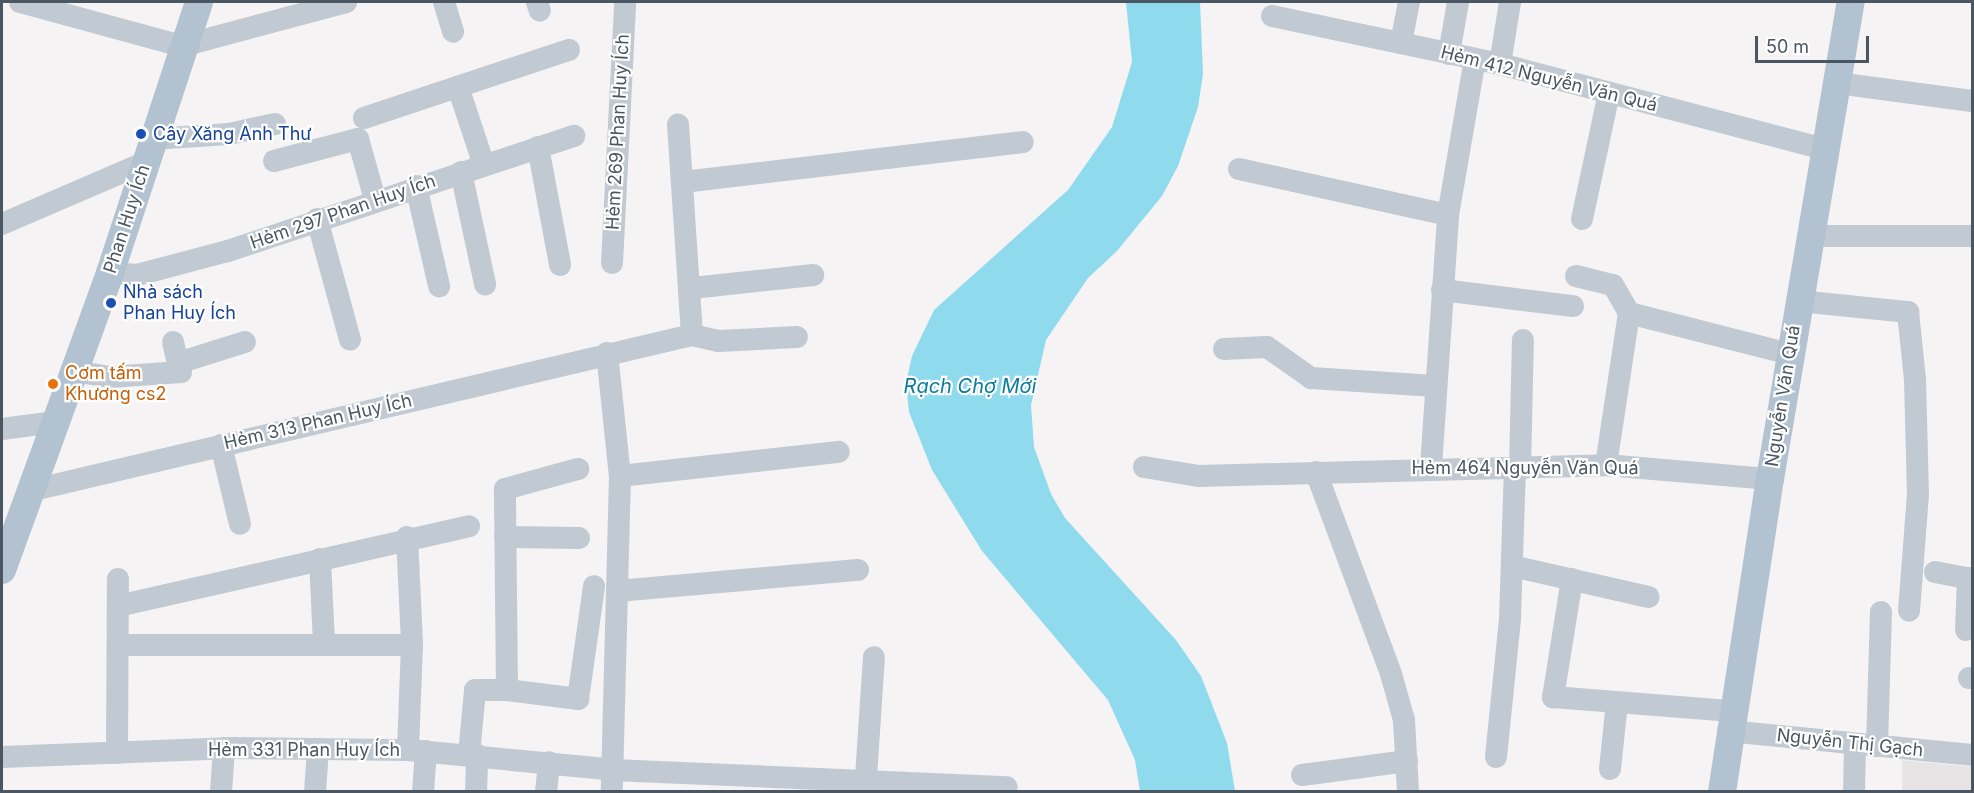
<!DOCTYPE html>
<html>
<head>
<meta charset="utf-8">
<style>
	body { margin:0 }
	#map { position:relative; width:1974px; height:793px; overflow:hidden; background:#f5f3f3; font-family:Inter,sans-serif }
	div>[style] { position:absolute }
	.education>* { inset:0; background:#e6e4e5 }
	.water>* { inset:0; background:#90daee }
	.minor>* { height:22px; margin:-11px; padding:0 11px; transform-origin:11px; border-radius:11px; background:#c1cad2 }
	.major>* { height:28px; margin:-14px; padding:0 14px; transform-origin:14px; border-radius:14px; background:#b3c2d1 }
	.dots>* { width:16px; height:16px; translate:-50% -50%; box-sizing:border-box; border:3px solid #fff; border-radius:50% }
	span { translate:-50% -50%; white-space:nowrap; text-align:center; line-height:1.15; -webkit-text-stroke:4.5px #fff; paint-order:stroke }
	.street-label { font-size:18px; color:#4a5661 }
	.transit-label { font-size:18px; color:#164399 }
	.left { translate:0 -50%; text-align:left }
	.food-label { font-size:18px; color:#c56008 }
	.water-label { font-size:20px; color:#0c7c9b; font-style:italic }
	.frame { position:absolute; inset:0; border:3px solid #4a5661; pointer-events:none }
	.scale { position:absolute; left:1755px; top:36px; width:114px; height:27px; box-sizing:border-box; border:3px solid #4a5661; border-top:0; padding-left:8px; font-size:18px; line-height:21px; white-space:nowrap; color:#4a5661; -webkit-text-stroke:4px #fff; paint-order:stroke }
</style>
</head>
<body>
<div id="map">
	<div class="education">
		<div style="clip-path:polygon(1902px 760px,1972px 767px,1972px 791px,1902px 791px)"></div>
	</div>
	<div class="water">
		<div style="clip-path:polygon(1126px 2px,1200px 2px,1203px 74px,1198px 107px,1178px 166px,1162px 196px,1117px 251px,1088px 278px,1046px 340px,1031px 405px,1034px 447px,1051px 494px,1065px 518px,1176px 640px,1201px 676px,1227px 743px,1235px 791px,1140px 791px,1135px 760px,1108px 700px,982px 551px,932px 470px,909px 412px,906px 383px,912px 356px,934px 310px,1068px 190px,1112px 127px,1132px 62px)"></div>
	</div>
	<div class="minor">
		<div style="left:20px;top:2px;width:168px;rotate:15.2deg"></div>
		<div style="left:182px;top:46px;width:170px;rotate:-15deg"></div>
		<div style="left:444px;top:2px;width:31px;rotate:73deg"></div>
		<div style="left:537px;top:2px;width:9px;rotate:72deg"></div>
		<div style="left:1272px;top:16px;width:233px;rotate:11.9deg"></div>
		<div style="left:1500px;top:64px;width:336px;rotate:14.7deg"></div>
		<div style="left:1401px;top:43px;width:42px;rotate:-79deg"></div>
		<div style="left:1449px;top:54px;width:53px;rotate:-80.2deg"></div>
		<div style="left:1500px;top:64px;width:63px;rotate:-80.8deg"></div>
		<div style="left:1837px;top:83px;width:136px;rotate:7.6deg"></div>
		<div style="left:458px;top:87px;width:82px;rotate:71.6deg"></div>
		<div style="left:364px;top:118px;width:216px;rotate:-18.4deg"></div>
		<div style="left:153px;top:139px;width:76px;rotate:-3.8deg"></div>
		<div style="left:229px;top:134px;width:47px;rotate:-12.3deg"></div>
		<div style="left:538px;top:147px;width:120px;rotate:79.4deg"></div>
		<div style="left:274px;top:161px;width:87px;rotate:-14.7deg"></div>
		<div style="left:358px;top:139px;width:62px;rotate:74.2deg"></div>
		<div style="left:1239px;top:169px;width:214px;rotate:12.4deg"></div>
		<div style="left:461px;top:172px;width:115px;rotate:77.9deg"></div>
		<div style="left:683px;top:182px;width:342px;rotate:-6.7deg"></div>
		<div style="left:416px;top:186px;width:103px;rotate:77deg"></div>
		<div style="left:317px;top:219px;width:125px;rotate:74.7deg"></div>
		<div style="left:1582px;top:219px;width:129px;rotate:-77.9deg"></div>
		<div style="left:2px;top:224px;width:157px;rotate:-23.3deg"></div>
		<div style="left:1810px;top:236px;width:162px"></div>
		<div style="left:612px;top:263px;width:261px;rotate:-87.1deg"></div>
		<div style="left:110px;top:273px;width:27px;rotate:4deg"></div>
		<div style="left:137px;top:275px;width:94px;rotate:-14.8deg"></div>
		<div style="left:228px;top:251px;width:365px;rotate:-18.4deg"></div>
		<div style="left:1576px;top:276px;width:38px;rotate:14deg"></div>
		<div style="left:1613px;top:285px;width:32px;rotate:60deg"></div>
		<div style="left:1629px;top:313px;width:166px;rotate:14.3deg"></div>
		<div style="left:692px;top:288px;width:122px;rotate:-6.1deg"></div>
		<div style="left:1442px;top:290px;width:132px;rotate:7deg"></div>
		<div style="left:1799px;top:301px;width:110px;rotate:5.8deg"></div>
		<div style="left:1908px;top:312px;width:68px;rotate:84.1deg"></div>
		<div style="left:1915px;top:380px;width:114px;rotate:88.5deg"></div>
		<div style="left:1918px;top:494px;width:117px;rotate:94.4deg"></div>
		<div style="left:692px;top:335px;width:27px;rotate:13deg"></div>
		<div style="left:718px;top:341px;width:79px;rotate:-2.9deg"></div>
		<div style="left:173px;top:342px;width:22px;rotate:77deg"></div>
		<div style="left:1224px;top:349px;width:43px;rotate:-2.7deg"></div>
		<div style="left:1267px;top:347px;width:54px;rotate:35.2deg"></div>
		<div style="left:1311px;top:378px;width:124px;rotate:3.7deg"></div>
		<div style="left:607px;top:353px;width:124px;rotate:84deg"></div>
		<div style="left:620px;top:476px;width:316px;rotate:91.5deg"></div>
		<div style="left:73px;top:371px;width:37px;rotate:9deg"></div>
		<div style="left:110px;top:377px;width:71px;rotate:-4deg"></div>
		<div style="left:181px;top:372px;width:9px;rotate:-108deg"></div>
		<div style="left:178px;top:363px;width:70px;rotate:-17.4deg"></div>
		<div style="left:2px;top:429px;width:52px;rotate:-7.7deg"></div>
		<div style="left:221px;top:445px;width:81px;rotate:76.5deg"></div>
		<div style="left:1606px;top:465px;width:154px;rotate:-81.4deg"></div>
		<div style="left:1144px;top:467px;width:56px;rotate:9.3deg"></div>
		<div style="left:1199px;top:476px;width:407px;rotate:-1.5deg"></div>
		<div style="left:1606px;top:465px;width:165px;rotate:4.9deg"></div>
		<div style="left:1431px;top:467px;width:253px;rotate:-86.1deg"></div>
		<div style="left:1448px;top:215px;width:158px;rotate:-80.2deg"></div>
		<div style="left:1520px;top:469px;width:129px;rotate:-88.7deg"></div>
		<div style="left:1316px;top:472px;width:215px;rotate:69.6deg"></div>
		<div style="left:1391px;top:674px;width:48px;rotate:74.2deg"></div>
		<div style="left:1404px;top:720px;width:72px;rotate:86.8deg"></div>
		<div style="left:620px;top:476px;width:220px;rotate:-6.3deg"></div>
		<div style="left:29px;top:491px;width:681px;rotate:-13.24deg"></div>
		<div style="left:692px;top:335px;width:211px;rotate:-93.8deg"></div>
		<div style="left:407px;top:537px;width:108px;rotate:87.3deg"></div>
		<div style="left:412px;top:645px;width:105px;rotate:92.2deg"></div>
		<div style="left:505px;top:537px;width:74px;rotate:0.8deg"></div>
		<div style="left:320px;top:559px;width:86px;rotate:87.3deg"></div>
		<div style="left:1512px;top:566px;width:140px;rotate:12.8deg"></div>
		<div style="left:1935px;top:572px;width:38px;rotate:11deg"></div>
		<div style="left:1572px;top:579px;width:120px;rotate:99.1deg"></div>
		<div style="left:1553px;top:697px;width:180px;rotate:4.5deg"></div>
		<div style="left:617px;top:591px;width:242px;rotate:-5deg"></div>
		<div style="left:118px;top:606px;width:360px;rotate:-12.8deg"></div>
		<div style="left:1966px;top:630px;width:52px;rotate:-87.8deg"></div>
		<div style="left:118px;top:645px;width:294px"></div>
		<div style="left:1969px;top:678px;width:3px"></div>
		<div style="left:507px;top:690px;width:72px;rotate:7.2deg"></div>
		<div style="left:578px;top:699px;width:114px;rotate:-81.9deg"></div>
		<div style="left:1728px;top:731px;width:245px;rotate:5.6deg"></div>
		<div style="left:1877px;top:746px;width:134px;rotate:-88.3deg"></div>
		<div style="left:117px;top:753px;width:174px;rotate:-89.7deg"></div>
		<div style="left:469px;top:754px;width:64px;rotate:-84.6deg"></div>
		<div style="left:475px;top:690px;width:32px"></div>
		<div style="left:507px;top:690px;width:201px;rotate:-90.6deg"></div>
		<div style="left:505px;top:489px;width:76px;rotate:-15.3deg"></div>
		<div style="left:2px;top:757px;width:232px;rotate:-2.2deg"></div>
		<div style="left:234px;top:748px;width:174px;rotate:0.7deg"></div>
		<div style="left:408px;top:750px;width:199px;rotate:5.5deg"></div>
		<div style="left:1496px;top:757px;width:140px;rotate:-84.2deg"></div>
		<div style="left:1510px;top:618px;width:150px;rotate:-88.1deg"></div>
		<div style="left:1610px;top:769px;width:67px;rotate:-84deg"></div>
		<div style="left:613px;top:770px;width:394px;rotate:2.5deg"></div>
		<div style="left:1302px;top:775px;width:106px;rotate:-7.6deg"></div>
		<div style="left:221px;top:792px;width:44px;rotate:-86.1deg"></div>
		<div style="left:315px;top:792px;width:43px;rotate:-86deg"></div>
		<div style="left:423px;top:792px;width:41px;rotate:-85.8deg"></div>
		<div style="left:476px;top:792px;width:37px;rotate:-88deg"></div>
		<div style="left:546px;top:792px;width:30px;rotate:-84deg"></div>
		<div style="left:865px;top:792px;width:135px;rotate:-86.2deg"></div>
		<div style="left:1854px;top:792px;width:48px;rotate:-88.8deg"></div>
	</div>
	<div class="major">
		<div style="left:2px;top:570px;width:316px;rotate:-70deg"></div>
		<div style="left:110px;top:273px;width:285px;rotate:-71.8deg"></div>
		<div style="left:1722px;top:792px;width:317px;rotate:-81.3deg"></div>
		<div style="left:1770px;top:479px;width:484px;rotate:-80.4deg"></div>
	</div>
	<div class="dots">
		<div style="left:141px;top:134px;background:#1a4fb4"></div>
		<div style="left:111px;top:303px;background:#1a4fb4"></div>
		<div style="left:53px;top:384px;background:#e8710a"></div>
	</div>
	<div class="street-label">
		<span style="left:1549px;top:79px;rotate:14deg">Hẻm 412 Nguyễn Văn Quá</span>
		<span style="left:618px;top:132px;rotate:-87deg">Hẻm 269 Phan Huy Ích</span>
		<span style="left:343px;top:212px;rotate:-19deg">Hẻm 297 Phan Huy Ích</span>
		<span style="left:127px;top:219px;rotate:-72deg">Phan Huy Ích</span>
		<span style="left:1783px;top:396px;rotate:-81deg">Nguyễn Văn Quá</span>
		<span style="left:318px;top:422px;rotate:-13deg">Hẻm 313 Phan Huy Ích</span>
		<span style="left:1525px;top:468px">Hẻm 464 Nguyễn Văn Quá</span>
		<span style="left:1850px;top:743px;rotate:6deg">Nguyễn Thị Gạch</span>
		<span style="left:304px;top:750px">Hẻm 331 Phan Huy Ích</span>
	</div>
	<div class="transit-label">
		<span class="left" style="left:153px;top:134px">Cây Xăng Anh Thư</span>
		<span class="left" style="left:123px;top:303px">Nhà sách<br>Phan Huy Ích</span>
	</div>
	<div class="food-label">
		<span class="left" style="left:65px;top:384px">Cơm tấm<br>Khương cs2</span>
	</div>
	<div class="water-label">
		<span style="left:970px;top:386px">Rạch Chợ Mới</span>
	</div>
	<div class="frame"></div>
	<div class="scale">50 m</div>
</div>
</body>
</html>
